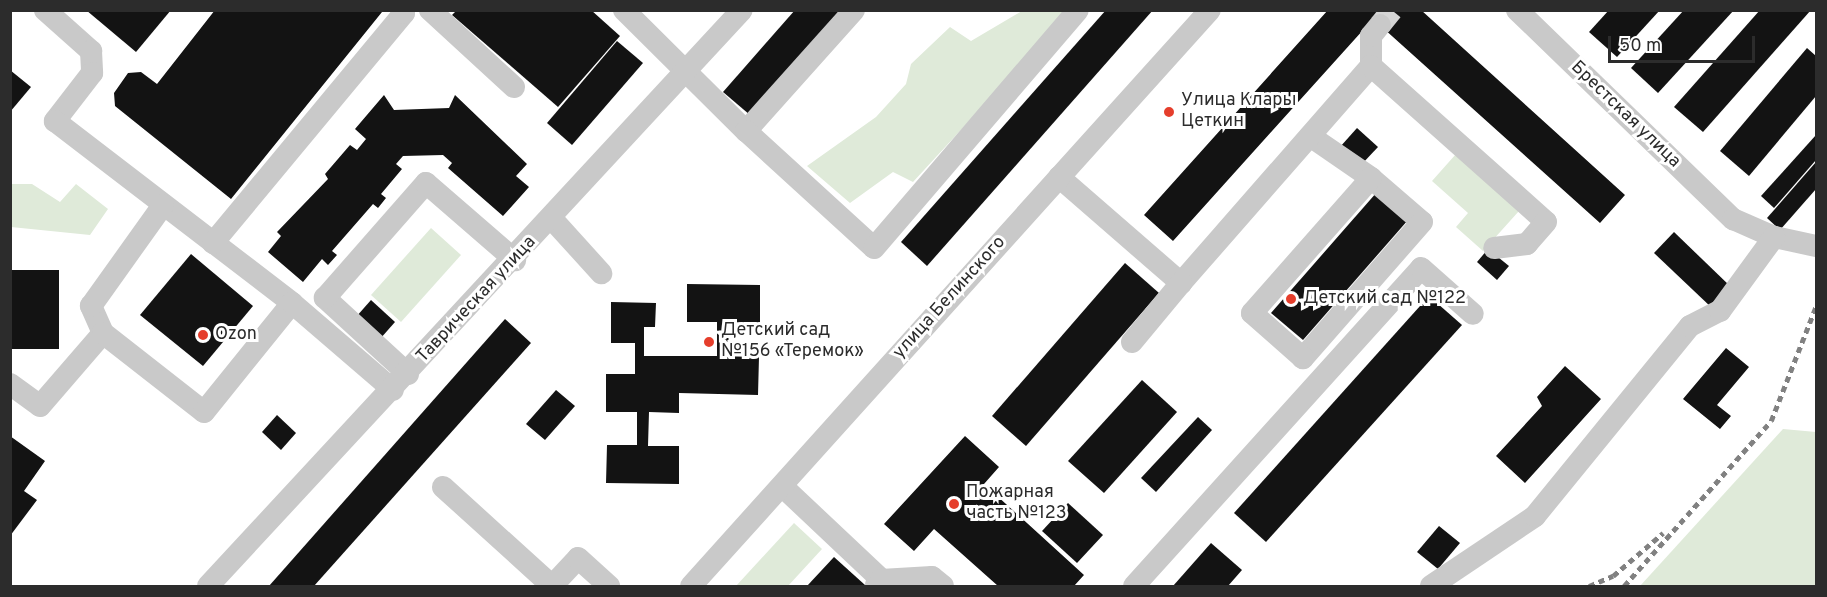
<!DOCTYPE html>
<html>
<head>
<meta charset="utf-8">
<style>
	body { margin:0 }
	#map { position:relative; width:1827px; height:597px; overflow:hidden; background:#fff; font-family:Overpass,sans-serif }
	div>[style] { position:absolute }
	.green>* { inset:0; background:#dfead9 }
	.building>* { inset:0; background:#131313 }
	.minor-tunnel>* { height:22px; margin-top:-11px; transform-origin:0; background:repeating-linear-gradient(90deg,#d5d5d5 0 22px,transparent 0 33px) }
	.minor>* { height:22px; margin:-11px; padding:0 11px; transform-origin:11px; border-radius:11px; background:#c9c9c9 }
	.rail>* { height:4.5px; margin-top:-2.25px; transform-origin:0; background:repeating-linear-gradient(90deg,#818181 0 6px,transparent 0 10.5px) }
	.dots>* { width:16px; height:16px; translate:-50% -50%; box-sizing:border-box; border:3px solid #fff; border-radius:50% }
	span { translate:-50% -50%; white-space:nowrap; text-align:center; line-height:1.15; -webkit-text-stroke:6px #fff; paint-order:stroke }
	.poi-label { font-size:18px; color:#2c2c2c }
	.left { translate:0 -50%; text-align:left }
	.street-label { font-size:18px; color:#2c2c2c }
	.frame { position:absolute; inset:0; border:12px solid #2c2c2c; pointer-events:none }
	.scale { position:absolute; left:1608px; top:36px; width:147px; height:27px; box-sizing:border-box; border:3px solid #2c2c2c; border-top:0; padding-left:8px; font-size:18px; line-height:21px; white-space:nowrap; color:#2c2c2c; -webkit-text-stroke:4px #fff; paint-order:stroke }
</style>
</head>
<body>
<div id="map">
	<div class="green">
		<div style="clip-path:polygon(1022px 11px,1070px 11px,913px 182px,893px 172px,850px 203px,807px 166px,876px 117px,906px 84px,911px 64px,950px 27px,971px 41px)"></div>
		<div style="clip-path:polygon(1456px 154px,1519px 211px,1483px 251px,1456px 227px,1468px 213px,1432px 181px)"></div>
		<div style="clip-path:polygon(11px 184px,32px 184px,60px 202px,76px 184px,108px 209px,90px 235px,11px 227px)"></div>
		<div style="clip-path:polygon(431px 228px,461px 255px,401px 322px,371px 295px)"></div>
		<div style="clip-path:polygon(1783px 429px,1816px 432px,1816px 586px,1640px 586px)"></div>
		<div style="clip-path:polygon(794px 523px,822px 549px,788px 586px,736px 586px)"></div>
	</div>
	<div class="building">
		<div style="clip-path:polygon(86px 10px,171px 10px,136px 52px)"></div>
		<div style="clip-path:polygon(215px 10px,382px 12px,231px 199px,115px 106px,114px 93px,128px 73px,141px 72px,157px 84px)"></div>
		<div style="clip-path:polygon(457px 10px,591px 10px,620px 36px,558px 107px,452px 15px)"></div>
		<div style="clip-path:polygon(795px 10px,842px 10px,750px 115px,723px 92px)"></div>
		<div style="clip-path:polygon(1106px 10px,1153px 10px,927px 266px,901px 242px)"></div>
		<div style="clip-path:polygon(1328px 10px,1421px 10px,1625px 195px,1600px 223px,1373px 19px,1173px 241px,1144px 215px)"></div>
		<div style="clip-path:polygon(1609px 10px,1660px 10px,1617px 57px,1589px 32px)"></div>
		<div style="clip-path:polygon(1684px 10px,1734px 10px,1658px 93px,1631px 68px)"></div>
		<div style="clip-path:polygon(1760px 10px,1811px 10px,1703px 132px,1674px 107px)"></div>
		<div style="clip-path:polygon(617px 41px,643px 63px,572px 145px,547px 123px)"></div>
		<div style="clip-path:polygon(1807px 48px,1816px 56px,1816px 96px,1749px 176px,1720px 151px)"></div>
		<div style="clip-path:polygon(10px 70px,31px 87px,10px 112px)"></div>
		<div style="clip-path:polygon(384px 95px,394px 110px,449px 108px,455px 95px,527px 164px,516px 176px,529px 187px,503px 216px,448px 168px,452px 163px,443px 155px,403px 156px,396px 164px,402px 169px,381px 194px,386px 198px,378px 208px,373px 204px,332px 251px,337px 255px,328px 265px,322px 259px,303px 282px,268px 252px,281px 236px,277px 232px,328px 179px,325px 174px,350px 145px,357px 150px,366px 139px,355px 129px)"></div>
		<div style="clip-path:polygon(1357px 128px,1378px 147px,1361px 165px,1340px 147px)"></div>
		<div style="clip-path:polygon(1816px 135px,1816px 160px,1774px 208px,1761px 196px)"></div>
		<div style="clip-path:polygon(1816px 162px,1816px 189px,1780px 230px,1767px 218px)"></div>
		<div style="clip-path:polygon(1377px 192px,1408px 220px,1303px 340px,1271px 313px)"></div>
		<div style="clip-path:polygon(1674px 232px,1731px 287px,1712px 308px,1654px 253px)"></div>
		<div style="clip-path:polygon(1488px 249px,1509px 266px,1497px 280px,1477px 262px)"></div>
		<div style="clip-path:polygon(191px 254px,253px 306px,203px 366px,140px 315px)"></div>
		<div style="clip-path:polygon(1125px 263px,1159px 293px,1026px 446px,992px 416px)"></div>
		<div style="clip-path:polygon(10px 270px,59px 270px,59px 349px,10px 349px)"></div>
		<div style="clip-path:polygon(687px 284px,760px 285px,760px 323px,729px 322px,728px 356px,759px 357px,758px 395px,679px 393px,679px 413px,649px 412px,648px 446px,679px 446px,679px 484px,606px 483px,607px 445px,637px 445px,637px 412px,606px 412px,606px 374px,635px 374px,635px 343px,611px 343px,611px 302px,656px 303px,655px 327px,644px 327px,644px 356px,717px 356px,717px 322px,687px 322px)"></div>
		<div style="clip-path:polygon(1429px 296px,1462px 325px,1266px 542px,1234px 513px)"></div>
		<div style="clip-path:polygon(371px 300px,395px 322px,380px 339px,356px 317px)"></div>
		<div style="clip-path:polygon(505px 319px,531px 343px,314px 586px,269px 586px)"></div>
		<div style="clip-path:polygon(1726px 348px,1749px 367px,1717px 405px,1731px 416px,1720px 429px,1683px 399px)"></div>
		<div style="clip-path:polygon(1565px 366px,1601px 399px,1525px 483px,1496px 456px,1542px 406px,1537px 397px)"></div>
		<div style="clip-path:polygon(1142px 380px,1177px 412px,1104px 493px,1068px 461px)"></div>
		<div style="clip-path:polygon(556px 390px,575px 406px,545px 440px,526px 424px)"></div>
		<div style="clip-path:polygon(277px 415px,296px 433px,281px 450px,262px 432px)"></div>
		<div style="clip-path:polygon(1198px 417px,1212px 430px,1156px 492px,1141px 478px)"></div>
		<div style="clip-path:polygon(10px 436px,45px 461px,24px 491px,37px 500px,10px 536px)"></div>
		<div style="clip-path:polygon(965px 436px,999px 467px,984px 484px,1084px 575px,1074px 586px,998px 586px,934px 529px,914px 551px,884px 524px)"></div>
		<div style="clip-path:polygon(1068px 503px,1103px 535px,1077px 563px,1042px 531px)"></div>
		<div style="clip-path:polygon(1439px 526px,1460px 543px,1438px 569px,1417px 552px)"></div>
		<div style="clip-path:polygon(1211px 543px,1242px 570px,1228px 586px,1173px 586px)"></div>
		<div style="clip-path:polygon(834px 557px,865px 585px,863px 586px,807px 586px)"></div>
	</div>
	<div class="minor-tunnel">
		<div style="left:1380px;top:25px;width:19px;rotate:-51deg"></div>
	</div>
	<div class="minor">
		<div style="left:45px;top:10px;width:62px;rotate:41.7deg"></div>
		<div style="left:91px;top:51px;width:22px;rotate:87deg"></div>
		<div style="left:92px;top:73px;width:61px;rotate:127.6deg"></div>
		<div style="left:55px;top:121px;width:299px;rotate:37.5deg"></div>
		<div style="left:430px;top:10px;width:114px;rotate:42.5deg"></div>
		<div style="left:624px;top:10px;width:172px;rotate:44.8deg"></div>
		<div style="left:746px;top:131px;width:162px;rotate:-48.2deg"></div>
		<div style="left:1517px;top:10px;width:301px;rotate:44.1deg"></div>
		<div style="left:1733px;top:219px;width:45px;rotate:23.7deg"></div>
		<div style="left:1774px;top:237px;width:43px;rotate:12.1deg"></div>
		<div style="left:1371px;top:66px;width:30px;rotate:-90deg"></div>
		<div style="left:1371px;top:36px;width:14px;rotate:-51deg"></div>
		<div style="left:746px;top:131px;width:173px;rotate:42.4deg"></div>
		<div style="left:874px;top:248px;width:313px;rotate:-49.4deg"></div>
		<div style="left:1310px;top:136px;width:74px;rotate:34.5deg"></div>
		<div style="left:1371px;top:178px;width:67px;rotate:40.8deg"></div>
		<div style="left:1422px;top:222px;width:181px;rotate:131.2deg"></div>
		<div style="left:1303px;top:358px;width:68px;rotate:-138.6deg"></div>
		<div style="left:1252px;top:313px;width:180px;rotate:-48.6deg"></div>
		<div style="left:1059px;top:177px;width:162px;rotate:41deg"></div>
		<div style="left:1181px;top:283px;width:288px;rotate:-48.8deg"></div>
		<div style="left:1371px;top:66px;width:234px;rotate:41.7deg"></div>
		<div style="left:1546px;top:222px;width:29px;rotate:131deg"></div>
		<div style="left:1527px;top:244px;width:33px;rotate:173deg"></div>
		<div style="left:553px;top:220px;width:72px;rotate:47.8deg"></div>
		<div style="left:213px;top:243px;width:299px;rotate:-50.3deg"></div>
		<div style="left:404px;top:13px;width:4px;rotate:-135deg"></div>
		<div style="left:103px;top:333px;width:30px;rotate:-114deg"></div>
		<div style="left:91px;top:306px;width:124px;rotate:-54.5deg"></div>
		<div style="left:1132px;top:342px;width:77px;rotate:-50.3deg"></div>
		<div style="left:408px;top:374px;width:113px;rotate:-137.5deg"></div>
		<div style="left:325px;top:298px;width:153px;rotate:-48.7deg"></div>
		<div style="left:426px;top:183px;width:118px;rotate:40.9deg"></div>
		<div style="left:10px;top:384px;width:37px;rotate:36deg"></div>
		<div style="left:40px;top:406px;width:96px;rotate:-49.2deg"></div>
		<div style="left:103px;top:333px;width:128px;rotate:38deg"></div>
		<div style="left:204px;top:412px;width:140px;rotate:-51.1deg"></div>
		<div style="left:292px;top:303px;width:133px;rotate:40.7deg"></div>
		<div style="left:782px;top:486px;width:146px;rotate:43.3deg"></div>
		<div style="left:443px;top:487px;width:147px;rotate:42.2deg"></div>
		<div style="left:876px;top:585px;width:7px;rotate:-45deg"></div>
		<div style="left:881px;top:580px;width:51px;rotate:-3.4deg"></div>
		<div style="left:932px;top:577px;width:14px;rotate:39deg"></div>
		<div style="left:208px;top:586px;width:785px;rotate:-47.17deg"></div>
		<div style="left:552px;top:586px;width:38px;rotate:-47deg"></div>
		<div style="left:578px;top:558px;width:42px;rotate:42.1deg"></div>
		<div style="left:691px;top:586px;width:775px;rotate:-47.98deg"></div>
		<div style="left:1134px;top:586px;width:428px;rotate:-47.9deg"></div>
		<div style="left:1421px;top:268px;width:69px;rotate:41.5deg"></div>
		<div style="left:1431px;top:586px;width:125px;rotate:-33.9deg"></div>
		<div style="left:1535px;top:516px;width:245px;rotate:-50.8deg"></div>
		<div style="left:1690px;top:326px;width:34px;rotate:-27deg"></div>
		<div style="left:1720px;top:311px;width:92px;rotate:-53.9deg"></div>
	</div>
	<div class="rail">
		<div style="left:1589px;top:586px;width:26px;rotate:-23deg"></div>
		<div style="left:1613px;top:576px;width:66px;rotate:-40.7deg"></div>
		<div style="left:1624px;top:586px;width:221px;rotate:-48.3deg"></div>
		<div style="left:1771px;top:421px;width:123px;rotate:-68.6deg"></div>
	</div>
	<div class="dots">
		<div style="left:1169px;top:112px;background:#e53e2c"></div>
		<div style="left:1291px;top:299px;background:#e53e2c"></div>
		<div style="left:203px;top:335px;background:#e53e2c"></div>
		<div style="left:709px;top:342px;background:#e53e2c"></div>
		<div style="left:954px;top:504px;background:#e53e2c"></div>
	</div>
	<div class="poi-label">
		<span class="left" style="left:1181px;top:112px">Улица Клары<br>Цеткин</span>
		<span class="left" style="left:1303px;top:299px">Детский сад №122</span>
		<span class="left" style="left:721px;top:342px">Детский сад<br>№156 «Теремок»</span>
		<span class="left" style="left:215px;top:335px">Ozon</span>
		<span class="left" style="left:966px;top:504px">Пожарная<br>часть №123</span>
	</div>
	<div class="street-label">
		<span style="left:1625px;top:115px;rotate:44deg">Брестская улица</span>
		<span style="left:950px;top:298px;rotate:-48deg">улица Белинского</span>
		<span style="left:477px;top:300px;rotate:-47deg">Таврическая улица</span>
	</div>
	<div class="frame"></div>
	<div class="scale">50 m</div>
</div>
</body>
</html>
